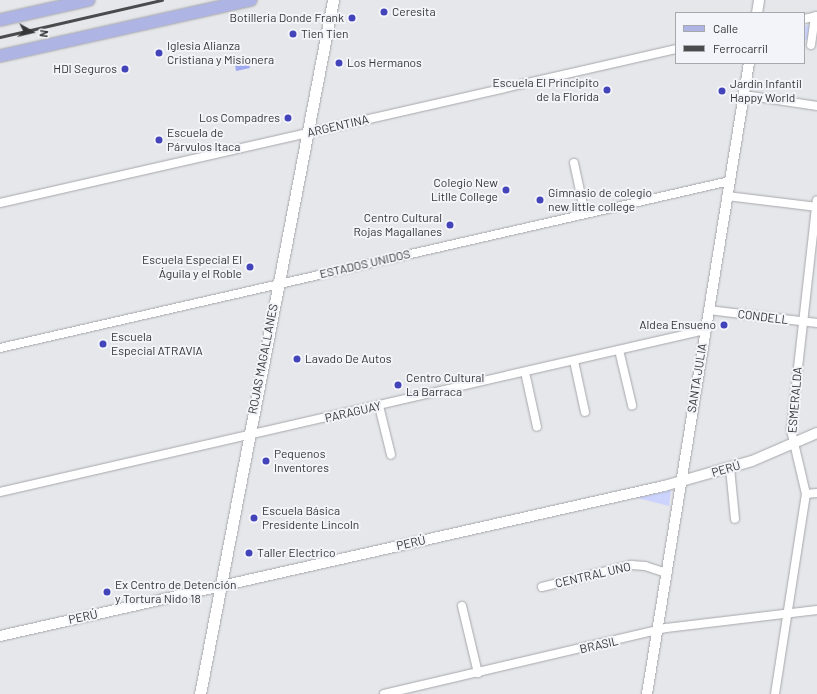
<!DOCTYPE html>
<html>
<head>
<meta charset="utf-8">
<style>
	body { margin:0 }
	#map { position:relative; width:817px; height:694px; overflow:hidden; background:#e6e7eb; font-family:Barlow,sans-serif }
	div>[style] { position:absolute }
	.green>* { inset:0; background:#ccd4fe }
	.water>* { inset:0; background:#9ea9f1 }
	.roads { filter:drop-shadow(0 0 1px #a6a7ab) drop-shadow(0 0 1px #a6a7ab) }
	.minor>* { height:8px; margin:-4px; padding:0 4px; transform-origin:4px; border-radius:4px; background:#fff }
	.tertiary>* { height:10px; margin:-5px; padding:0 5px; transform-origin:5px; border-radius:5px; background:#fff }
	.secondary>* { height:11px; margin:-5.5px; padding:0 5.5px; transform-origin:5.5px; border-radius:5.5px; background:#fff }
	.primary>* { height:12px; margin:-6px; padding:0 6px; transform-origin:6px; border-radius:6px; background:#aeb5e5 }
	.rail>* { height:2.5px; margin:-1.25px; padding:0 1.25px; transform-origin:1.25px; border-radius:1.25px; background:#4a4b4d }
	.dots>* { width:11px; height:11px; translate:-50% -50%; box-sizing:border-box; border:2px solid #f3f4f9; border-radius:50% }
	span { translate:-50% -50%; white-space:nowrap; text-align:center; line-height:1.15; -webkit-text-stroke:4px #f3f4f9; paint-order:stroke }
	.poi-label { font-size:12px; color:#363638 }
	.left { translate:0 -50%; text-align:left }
	.right { translate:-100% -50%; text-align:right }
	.street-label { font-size:12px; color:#363638 }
	.legend { position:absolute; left:675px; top:12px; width:130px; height:52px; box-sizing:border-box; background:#f3f4f9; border:1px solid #a7a8ac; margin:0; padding:5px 7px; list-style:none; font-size:12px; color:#363638 }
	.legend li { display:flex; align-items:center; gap:8px; height:20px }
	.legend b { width:20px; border:1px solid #a7a8ac }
	.north { position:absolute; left:12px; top:12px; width:40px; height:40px; -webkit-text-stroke:3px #f3f4f9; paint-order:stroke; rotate:98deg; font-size:11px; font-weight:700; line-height:16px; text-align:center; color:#363638 }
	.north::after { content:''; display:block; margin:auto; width:14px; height:18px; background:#363638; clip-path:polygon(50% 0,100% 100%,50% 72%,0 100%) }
</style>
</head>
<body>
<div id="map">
	<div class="green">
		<div style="clip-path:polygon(812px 24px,810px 39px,804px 40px,804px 26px)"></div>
		<div style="clip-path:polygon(671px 490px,669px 506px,637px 498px)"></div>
	</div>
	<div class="water">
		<div style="clip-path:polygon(248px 61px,250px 68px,236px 71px,235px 64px)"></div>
	</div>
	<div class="roads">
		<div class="minor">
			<div style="left:804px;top:19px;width:13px;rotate:-13deg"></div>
			<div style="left:811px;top:45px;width:29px;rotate:-82deg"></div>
			<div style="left:744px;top:95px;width:74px;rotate:8.6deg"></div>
			<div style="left:574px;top:163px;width:52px;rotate:77.8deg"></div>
			<div style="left:727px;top:196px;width:91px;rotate:7deg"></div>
			<div style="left:0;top:203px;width:693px;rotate:-12.83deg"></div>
			<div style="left:708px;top:310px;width:110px;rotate:6.8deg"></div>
			<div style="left:0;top:348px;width:749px;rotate:-12.89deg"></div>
			<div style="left:619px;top:350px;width:57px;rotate:76.7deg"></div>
			<div style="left:574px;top:361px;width:52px;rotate:77.8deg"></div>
			<div style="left:525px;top:372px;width:56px;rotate:77.7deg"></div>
			<div style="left:379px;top:406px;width:50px;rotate:76.2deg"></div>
			<div style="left:730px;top:468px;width:51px;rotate:84.4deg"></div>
			<div style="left:0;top:492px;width:723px;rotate:-12.94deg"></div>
			<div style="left:806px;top:494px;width:11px;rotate:-5deg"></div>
			<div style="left:542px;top:587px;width:92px;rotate:-13.9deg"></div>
			<div style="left:631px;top:565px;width:14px;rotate:4deg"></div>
			<div style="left:645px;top:566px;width:23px;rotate:18deg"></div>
			<div style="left:462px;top:606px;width:69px;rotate:76.6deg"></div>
			<div style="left:384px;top:694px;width:290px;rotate:-13.2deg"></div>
			<div style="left:666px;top:628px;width:152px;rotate:-6.8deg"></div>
			<div style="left:775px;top:694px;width:202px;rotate:-81.2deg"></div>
			<div style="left:806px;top:494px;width:66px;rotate:-103.2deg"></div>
			<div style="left:791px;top:430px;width:231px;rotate:-83.6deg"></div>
		</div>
		<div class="tertiary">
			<div style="left:757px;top:13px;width:13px;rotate:-81deg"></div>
			<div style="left:0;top:636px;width:681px;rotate:-12.73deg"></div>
			<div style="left:664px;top:486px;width:91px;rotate:-15.9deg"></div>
			<div style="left:752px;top:461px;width:71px;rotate:-23.3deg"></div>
			<div style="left:647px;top:694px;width:639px;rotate:-80.82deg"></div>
		</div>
		<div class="secondary">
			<div style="left:200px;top:694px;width:707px;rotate:-79.15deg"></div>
		</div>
		<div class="primary">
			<div style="left:0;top:20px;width:91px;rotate:-12.7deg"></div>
			<div style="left:0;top:56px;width:257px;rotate:-12.6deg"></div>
		</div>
	</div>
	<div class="rail">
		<div style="left:0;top:37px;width:166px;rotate:-12.9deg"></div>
	</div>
	<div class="dots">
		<div style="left:384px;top:12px;background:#4444ba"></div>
		<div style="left:352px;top:18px;background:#4444ba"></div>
		<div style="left:293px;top:34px;background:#4444ba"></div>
		<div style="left:159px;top:53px;background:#4444ba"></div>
		<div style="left:339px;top:63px;background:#4444ba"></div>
		<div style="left:125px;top:69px;background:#4444ba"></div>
		<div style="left:607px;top:90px;background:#4444ba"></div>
		<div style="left:722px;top:91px;background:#4444ba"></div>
		<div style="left:288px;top:118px;background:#4444ba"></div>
		<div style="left:159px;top:140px;background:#4444ba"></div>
		<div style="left:506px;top:190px;background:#4444ba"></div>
		<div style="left:540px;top:200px;background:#4444ba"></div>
		<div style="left:450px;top:225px;background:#4444ba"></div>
		<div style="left:250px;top:267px;background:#4444ba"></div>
		<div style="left:724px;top:325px;background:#4444ba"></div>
		<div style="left:103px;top:344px;background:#4444ba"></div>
		<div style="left:297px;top:359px;background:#4444ba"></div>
		<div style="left:398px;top:385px;background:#4444ba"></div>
		<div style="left:266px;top:461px;background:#4444ba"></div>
		<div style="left:254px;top:518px;background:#4444ba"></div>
		<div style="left:249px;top:553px;background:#4444ba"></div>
		<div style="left:107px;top:592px;background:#4444ba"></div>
	</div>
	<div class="poi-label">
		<span class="left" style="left:392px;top:12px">Ceresita</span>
		<span class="right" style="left:344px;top:18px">Botilleria Donde Frank</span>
		<span class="left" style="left:301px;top:34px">Tien Tien</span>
		<span class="left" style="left:167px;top:53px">Iglesia Alianza<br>Cristiana y Misionera</span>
		<span class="left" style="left:347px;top:63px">Los Hermanos</span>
		<span class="right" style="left:117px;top:69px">HDI Seguros</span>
		<span class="right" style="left:599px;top:90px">Escuela El Principito<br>de la Florida</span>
		<span class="left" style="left:730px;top:91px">Jardín Infantil<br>Happy World</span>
		<span class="right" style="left:280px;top:118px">Los Compadres</span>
		<span class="left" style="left:167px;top:140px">Escuela de<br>Párvulos Itaca</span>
		<span class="right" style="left:498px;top:190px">Colegio New<br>Litlle College</span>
		<span class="left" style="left:548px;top:200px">Gimnasio de colegio<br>new little college</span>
		<span class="right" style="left:442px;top:225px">Centro Cultural<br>Rojas Magallanes</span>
		<span class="right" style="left:242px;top:267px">Escuela Especial El<br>Águila y el Roble</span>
		<span class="right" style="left:716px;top:325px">Aldea Ensueno</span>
		<span class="left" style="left:111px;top:344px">Escuela<br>Especial ATRAVIA</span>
		<span class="left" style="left:305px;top:359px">Lavado De Autos</span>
		<span class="left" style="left:406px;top:385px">Centro Cultural<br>La Barraca</span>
		<span class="left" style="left:274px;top:461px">Pequenos<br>Inventores</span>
		<span class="left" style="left:262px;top:518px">Escuela Básica<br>Presidente Lincoln</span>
		<span class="left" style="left:257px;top:553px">Taller Electrico</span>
		<span class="left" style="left:115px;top:592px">Ex Centro de Detención<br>y Tortura Nido 18</span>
	</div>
	<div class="street-label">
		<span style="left:338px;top:126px;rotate:-13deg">ARGENTINA</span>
		<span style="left:365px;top:264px;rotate:-13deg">ESTADOS UNIDOS</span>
		<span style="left:763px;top:317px;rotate:7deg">CONDELL</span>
		<span style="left:263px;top:359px;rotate:-79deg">ROJAS MAGALLANES</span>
		<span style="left:697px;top:378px;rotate:-81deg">SANTA JULIA</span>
		<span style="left:795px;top:400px;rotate:-85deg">ESMERALDA</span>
		<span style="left:353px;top:412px;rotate:-13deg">PARAGUAY</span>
		<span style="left:726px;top:469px;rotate:-16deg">PERÚ</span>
		<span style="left:411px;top:543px;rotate:-13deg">PERÚ</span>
		<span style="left:593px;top:575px;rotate:-13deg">CENTRAL UNO</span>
		<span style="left:83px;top:617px;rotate:-12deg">PERÚ</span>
		<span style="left:599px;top:645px;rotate:-13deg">BRASIL</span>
	</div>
	<ul class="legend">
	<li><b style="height:5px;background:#aeb5e5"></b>Calle</li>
	<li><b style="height:5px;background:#4a4b4d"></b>Ferrocarril</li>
	</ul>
	<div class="north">N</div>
</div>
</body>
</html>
